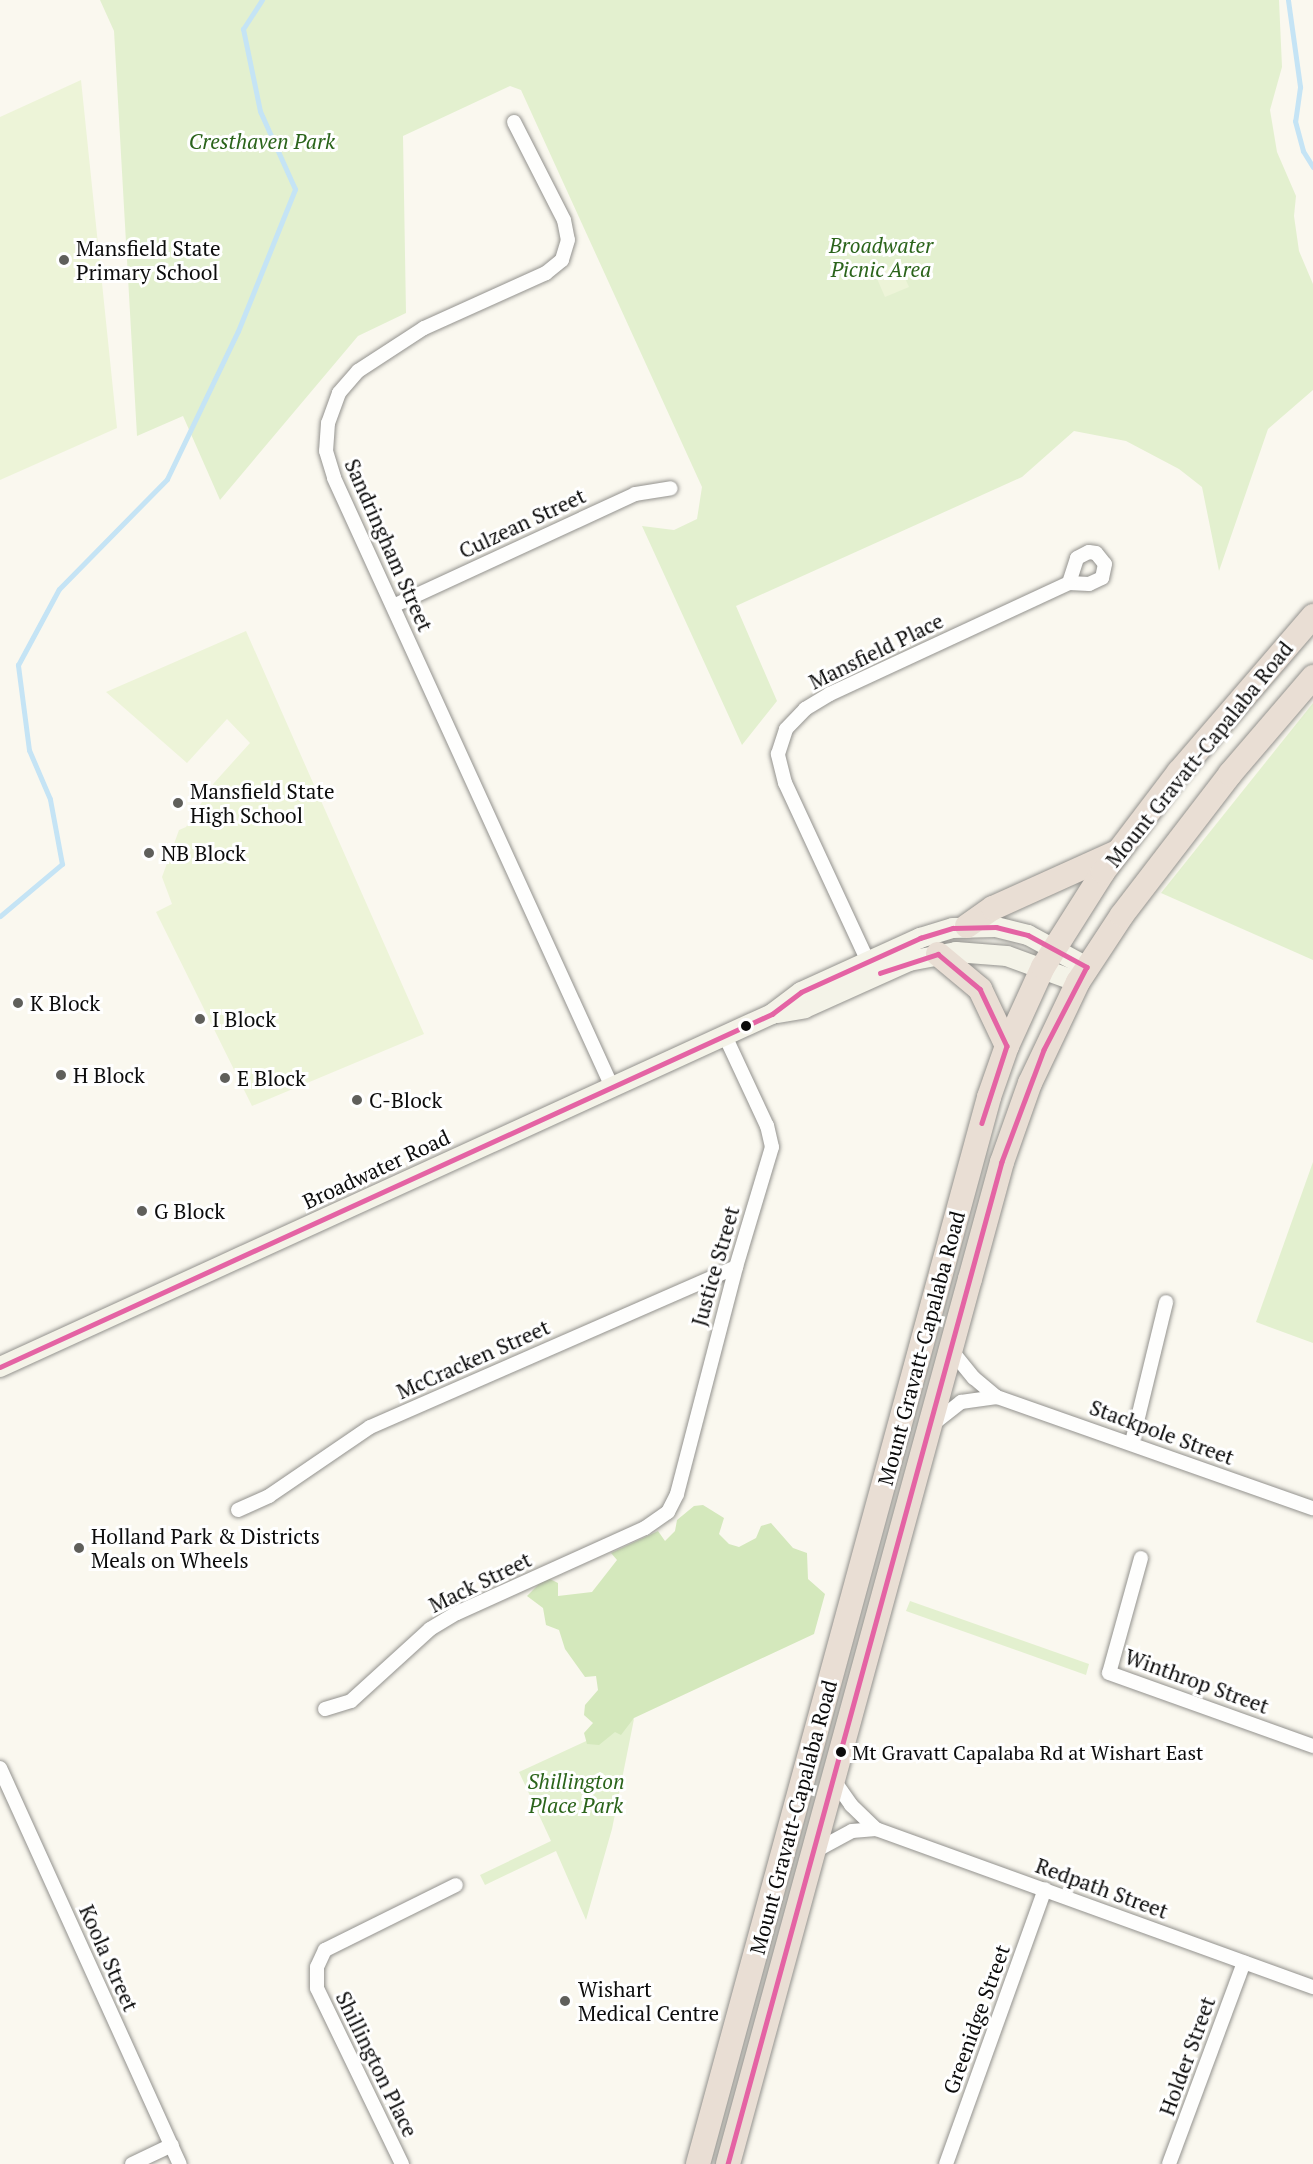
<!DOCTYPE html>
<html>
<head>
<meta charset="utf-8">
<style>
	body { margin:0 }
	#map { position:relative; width:1313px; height:2164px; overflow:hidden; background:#faf8ef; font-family:"PT Serif",serif }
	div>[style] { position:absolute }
	.green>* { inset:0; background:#e3f0cf }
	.forest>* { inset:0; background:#d4e8bc }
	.pitch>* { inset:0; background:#edf4d8 }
	.stream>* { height:5px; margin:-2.5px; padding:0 2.5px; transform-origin:2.5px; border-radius:2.5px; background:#c5e4f5 }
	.roads { filter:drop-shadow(0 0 2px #93928e) drop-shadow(0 0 2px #93928e) }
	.street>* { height:14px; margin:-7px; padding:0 7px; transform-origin:7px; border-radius:7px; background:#fefefd }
	.secondary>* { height:20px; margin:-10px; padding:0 10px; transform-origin:10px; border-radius:10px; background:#f4f3e8 }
	.highway>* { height:24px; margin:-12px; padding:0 12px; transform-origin:12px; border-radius:12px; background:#e9ded4 }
	.bus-1>* { height:4.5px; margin:-2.25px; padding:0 2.25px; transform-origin:2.25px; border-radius:2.25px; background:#e463a4 }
	.dots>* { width:16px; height:16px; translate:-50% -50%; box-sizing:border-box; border:3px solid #fff; border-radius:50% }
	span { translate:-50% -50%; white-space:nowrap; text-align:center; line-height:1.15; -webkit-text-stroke:6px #fff; paint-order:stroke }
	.bus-label { font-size:20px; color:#0c0c0c }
	.left { translate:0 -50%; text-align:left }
	.park-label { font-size:21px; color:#2b641b; font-style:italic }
	.poi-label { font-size:21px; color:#0c0c0c }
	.street-label { font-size:21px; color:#0c0c0c }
</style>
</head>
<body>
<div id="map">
	<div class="green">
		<div style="clip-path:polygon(100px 0,1279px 0,1282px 67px,1270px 110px,1277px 152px,1296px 196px,1294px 216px,1299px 251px,1313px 284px,1313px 390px,1268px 429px,1219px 571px,1202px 487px,1179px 469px,1126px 441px,1074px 431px,1022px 477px,736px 606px,777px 701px,742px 745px,642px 526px,674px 530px,697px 519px,702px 487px,521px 90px,510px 86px,403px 136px,406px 313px,358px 336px,220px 500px,183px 416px,137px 436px,114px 31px)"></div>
		<div style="clip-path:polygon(1313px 703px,1313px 960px,1161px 893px)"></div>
		<div style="clip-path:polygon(1313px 1162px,1313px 1343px,1256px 1322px)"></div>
		<div style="clip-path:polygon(910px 1601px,1089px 1664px,1086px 1675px,906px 1611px)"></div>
		<div style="clip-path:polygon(634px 1719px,612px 1829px,586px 1920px,556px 1851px,485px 1885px,480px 1875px,551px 1841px,519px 1772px)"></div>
	</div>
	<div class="forest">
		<div style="clip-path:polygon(703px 1505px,724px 1518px,719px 1534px,729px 1544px,739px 1547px,756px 1538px,761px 1526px,771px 1523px,793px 1548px,807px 1553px,808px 1579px,825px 1594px,814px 1634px,634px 1718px,621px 1735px,615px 1732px,599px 1745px,587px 1744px,584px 1733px,593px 1723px,584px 1715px,585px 1705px,598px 1690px,596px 1676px,585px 1677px,565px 1649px,559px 1630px,546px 1625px,543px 1608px,527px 1596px,546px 1577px,558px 1583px,558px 1596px,592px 1592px,617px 1560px,611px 1553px,658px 1531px,665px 1541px,675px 1531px,677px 1520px,694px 1506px)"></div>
	</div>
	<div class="pitch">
		<div style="clip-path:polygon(81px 80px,117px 428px,0 480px,0 117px)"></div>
		<div style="clip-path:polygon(898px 263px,909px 287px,885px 297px,875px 274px)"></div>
		<div style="clip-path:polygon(246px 631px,424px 1034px,252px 1106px,156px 912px,172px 904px,162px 877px,179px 830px,186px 827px,214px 783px,250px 743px,227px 719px,187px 763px,106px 692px)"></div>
	</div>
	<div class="stream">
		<div style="left:1288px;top:0;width:88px;rotate:82.1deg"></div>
		<div style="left:1300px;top:87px;width:34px;rotate:98deg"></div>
		<div style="left:1295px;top:121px;width:31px;rotate:75deg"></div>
		<div style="left:1303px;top:151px;width:19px;rotate:58deg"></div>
		<div style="left:0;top:916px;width:81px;rotate:-40deg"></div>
		<div style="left:62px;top:864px;width:66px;rotate:-100.5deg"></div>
		<div style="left:50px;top:799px;width:53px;rotate:-113.2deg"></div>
		<div style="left:29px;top:750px;width:86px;rotate:-97.4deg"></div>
		<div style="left:18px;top:665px;width:86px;rotate:-61.7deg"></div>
		<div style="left:59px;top:589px;width:154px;rotate:-45.5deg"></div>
		<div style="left:167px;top:479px;width:164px;rotate:-64.4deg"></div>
		<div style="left:238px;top:331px;width:153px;rotate:-68.1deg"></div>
		<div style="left:295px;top:189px;width:85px;rotate:-114.2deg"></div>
		<div style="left:260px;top:111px;width:84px;rotate:-101.7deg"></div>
		<div style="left:243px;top:29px;width:35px;rotate:-57deg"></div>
	</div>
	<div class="roads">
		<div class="street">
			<div style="left:514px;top:122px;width:110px;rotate:63deg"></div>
			<div style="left:564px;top:220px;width:20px;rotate:79deg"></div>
			<div style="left:568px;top:240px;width:21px;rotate:107deg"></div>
			<div style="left:562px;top:260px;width:21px;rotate:141deg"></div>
			<div style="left:546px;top:273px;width:134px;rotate:155.7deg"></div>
			<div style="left:424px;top:328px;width:79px;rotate:146.9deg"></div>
			<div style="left:358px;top:371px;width:29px;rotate:131deg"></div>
			<div style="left:339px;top:393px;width:32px;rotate:110deg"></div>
			<div style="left:328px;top:423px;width:28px;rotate:94deg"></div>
			<div style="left:326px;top:451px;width:28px;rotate:73deg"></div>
			<div style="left:334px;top:478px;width:669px;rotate:65.46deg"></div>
			<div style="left:1089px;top:552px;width:7px;rotate:8deg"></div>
			<div style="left:1096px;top:553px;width:14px;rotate:51deg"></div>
			<div style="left:1105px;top:564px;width:14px;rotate:102deg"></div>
			<div style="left:1102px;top:578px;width:14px;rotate:155deg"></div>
			<div style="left:1089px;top:584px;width:20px;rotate:-177deg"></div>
			<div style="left:1069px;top:583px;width:26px;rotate:-72deg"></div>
			<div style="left:1077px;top:558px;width:13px;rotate:-27deg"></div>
			<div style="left:393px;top:606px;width:267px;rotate:-24.8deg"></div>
			<div style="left:635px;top:494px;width:36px;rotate:-9deg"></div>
			<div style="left:871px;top:968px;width:204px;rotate:-114.9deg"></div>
			<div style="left:785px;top:783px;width:30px;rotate:-104deg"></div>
			<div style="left:778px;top:754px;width:26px;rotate:-72deg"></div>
			<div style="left:786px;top:729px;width:28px;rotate:-46deg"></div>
			<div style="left:805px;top:709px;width:29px;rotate:-31deg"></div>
			<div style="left:830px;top:694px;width:264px;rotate:-24.9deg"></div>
			<div style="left:951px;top:1350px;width:36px;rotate:51deg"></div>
			<div style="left:974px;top:1378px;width:30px;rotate:40deg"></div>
			<div style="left:997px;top:1397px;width:335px;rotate:19.4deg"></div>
			<div style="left:933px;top:1424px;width:36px;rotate:-38deg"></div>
			<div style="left:961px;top:1402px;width:36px;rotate:-8deg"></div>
			<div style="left:1132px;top:1442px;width:144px;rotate:-76.3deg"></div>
			<div style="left:238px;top:1510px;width:34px;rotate:-24deg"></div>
			<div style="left:269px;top:1496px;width:122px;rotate:-34.3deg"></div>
			<div style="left:370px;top:1427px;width:399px;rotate:-23.6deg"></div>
			<div style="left:1141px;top:1558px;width:119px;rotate:105.5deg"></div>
			<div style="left:1109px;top:1673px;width:217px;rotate:19.7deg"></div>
			<div style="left:325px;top:1709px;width:27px;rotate:-17deg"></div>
			<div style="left:351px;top:1701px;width:107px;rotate:-42.3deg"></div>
			<div style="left:430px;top:1629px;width:31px;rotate:-31deg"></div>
			<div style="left:457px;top:1613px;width:206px;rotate:-24.3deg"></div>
			<div style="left:645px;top:1528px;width:28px;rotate:-35deg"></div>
			<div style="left:668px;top:1512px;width:20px;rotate:-63deg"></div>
			<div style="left:677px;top:1494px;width:235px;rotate:-75.4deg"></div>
			<div style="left:736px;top:1267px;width:125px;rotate:-73.3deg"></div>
			<div style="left:772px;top:1147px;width:22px;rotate:-103deg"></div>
			<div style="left:767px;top:1126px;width:99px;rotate:-115deg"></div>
			<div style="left:0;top:1768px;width:435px;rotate:65.6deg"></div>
			<div style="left:833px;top:1779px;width:32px;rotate:55deg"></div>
			<div style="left:851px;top:1805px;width:35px;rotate:44deg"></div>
			<div style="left:876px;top:1829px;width:465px;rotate:19.9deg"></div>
			<div style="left:815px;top:1851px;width:42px;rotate:-28.4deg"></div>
			<div style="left:852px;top:1831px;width:24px;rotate:-5deg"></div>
			<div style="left:132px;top:2164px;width:44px;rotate:-25.4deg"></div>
			<div style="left:402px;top:2164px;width:195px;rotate:-115.8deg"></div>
			<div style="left:317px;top:1988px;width:21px;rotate:-90deg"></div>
			<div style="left:317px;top:1967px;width:19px;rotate:-65deg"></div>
			<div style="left:325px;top:1950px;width:146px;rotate:-26.4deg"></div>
			<div style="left:946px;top:2164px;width:292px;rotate:-70.2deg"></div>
			<div style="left:1169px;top:2164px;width:215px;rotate:-69.6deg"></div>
		</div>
		<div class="secondary">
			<div style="left:778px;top:1013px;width:27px;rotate:-10deg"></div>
			<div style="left:805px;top:1008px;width:114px;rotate:-24.3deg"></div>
			<div style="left:909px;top:961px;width:48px;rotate:-10.8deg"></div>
			<div style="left:956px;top:952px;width:51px;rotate:4.5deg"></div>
			<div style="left:1007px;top:956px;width:76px;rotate:20.1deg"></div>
			<div style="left:0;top:1367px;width:849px;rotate:-24.57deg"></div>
			<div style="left:772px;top:1014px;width:36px;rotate:-37deg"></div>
			<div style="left:801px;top:992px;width:131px;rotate:-24.4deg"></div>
			<div style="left:920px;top:938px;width:34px;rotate:-17deg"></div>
			<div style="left:953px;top:928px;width:43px;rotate:-1.3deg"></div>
			<div style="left:996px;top:927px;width:33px;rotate:14deg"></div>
			<div style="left:1028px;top:935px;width:67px;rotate:28.5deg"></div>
		</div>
		<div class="highway">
			<div style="left:967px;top:926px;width:32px;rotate:-35deg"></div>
			<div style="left:993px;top:908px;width:136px;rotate:-24.3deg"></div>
			<div style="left:938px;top:954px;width:55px;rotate:39.8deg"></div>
			<div style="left:980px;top:989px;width:63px;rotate:64.7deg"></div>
			<div style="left:698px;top:2164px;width:1106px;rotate:-74.74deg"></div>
			<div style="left:989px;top:1097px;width:54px;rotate:-70.6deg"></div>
			<div style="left:1007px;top:1046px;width:87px;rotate:-65.5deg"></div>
			<div style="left:1043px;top:967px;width:112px;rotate:-57.7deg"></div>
			<div style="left:1103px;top:872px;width:126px;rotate:-52.8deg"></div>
			<div style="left:1179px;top:772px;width:206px;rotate:-49.3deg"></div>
			<div style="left:728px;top:2164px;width:917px;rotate:-74.71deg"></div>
			<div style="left:970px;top:1279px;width:121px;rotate:-74.7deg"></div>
			<div style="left:1002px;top:1162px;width:84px;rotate:-70.5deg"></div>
			<div style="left:1030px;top:1083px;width:112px;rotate:-64.6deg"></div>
			<div style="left:1078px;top:982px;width:80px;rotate:-56.7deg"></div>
			<div style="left:1122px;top:915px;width:178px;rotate:-52.5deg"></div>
			<div style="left:1230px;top:774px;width:128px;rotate:-49.4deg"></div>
		</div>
	</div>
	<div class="bus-1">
		<div style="left:880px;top:973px;width:61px;rotate:-18.1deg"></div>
		<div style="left:938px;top:954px;width:55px;rotate:39.8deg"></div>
		<div style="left:980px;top:989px;width:63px;rotate:64.7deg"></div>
		<div style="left:1007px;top:1046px;width:81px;rotate:108deg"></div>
		<div style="left:0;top:1367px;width:849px;rotate:-24.57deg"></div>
		<div style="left:772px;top:1014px;width:36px;rotate:-37deg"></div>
		<div style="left:801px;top:992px;width:131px;rotate:-24.4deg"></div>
		<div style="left:920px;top:938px;width:34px;rotate:-17deg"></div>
		<div style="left:953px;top:928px;width:43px;rotate:-1.3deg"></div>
		<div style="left:996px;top:927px;width:33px;rotate:14deg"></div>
		<div style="left:1028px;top:935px;width:67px;rotate:28.5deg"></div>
		<div style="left:1087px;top:967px;width:93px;rotate:117.4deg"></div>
		<div style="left:1044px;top:1050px;width:120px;rotate:110.6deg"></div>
		<div style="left:1002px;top:1162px;width:1039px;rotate:105.29deg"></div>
	</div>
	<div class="dots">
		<div style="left:64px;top:260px;background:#5f5f5b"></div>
		<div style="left:178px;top:803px;background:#5f5f5b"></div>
		<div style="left:149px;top:853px;background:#5f5f5b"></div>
		<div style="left:18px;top:1003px;background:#5f5f5b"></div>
		<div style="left:200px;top:1019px;background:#5f5f5b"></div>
		<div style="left:746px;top:1026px;background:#0c0c0c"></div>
		<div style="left:61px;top:1075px;background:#5f5f5b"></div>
		<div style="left:225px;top:1078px;background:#5f5f5b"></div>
		<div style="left:357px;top:1100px;background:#5f5f5b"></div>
		<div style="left:142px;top:1211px;background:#5f5f5b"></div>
		<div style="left:79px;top:1548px;background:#5f5f5b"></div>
		<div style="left:841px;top:1752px;background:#0c0c0c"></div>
		<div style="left:565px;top:2001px;background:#5f5f5b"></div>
	</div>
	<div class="bus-label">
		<span class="left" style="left:852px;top:1752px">Mt Gravatt Capalaba Rd at Wishart East</span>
	</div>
	<div class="park-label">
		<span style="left:262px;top:141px">Cresthaven Park</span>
		<span style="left:881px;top:257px">Broadwater<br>Picnic Area</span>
		<span style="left:576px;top:1793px">Shillington<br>Place Park</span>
	</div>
	<div class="poi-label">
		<span class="left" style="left:76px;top:260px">Mansfield State<br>Primary School</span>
		<span class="left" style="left:190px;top:803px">Mansfield State<br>High School</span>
		<span class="left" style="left:161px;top:853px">NB Block</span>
		<span class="left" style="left:30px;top:1003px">K Block</span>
		<span class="left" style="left:212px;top:1019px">I Block</span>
		<span class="left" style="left:73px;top:1075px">H Block</span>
		<span class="left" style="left:237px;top:1078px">E Block</span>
		<span class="left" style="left:369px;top:1100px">C-Block</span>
		<span class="left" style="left:154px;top:1211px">G Block</span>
		<span class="left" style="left:91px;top:1548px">Holland Park &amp; Districts<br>Meals on Wheels</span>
		<span class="left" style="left:578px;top:2001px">Wishart<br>Medical Centre</span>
	</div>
	<div class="street-label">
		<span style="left:522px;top:523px;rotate:-25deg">Culzean Street</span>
		<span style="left:389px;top:545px;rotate:66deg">Sandringham Street</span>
		<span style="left:876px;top:651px;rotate:-26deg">Mansfield Place</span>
		<span style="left:1199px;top:754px;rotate:-51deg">Mount Gravatt-Capalaba Road</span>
		<span style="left:376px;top:1169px;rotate:-25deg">Broadwater Road</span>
		<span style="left:715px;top:1266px;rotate:-74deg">Justice Street</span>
		<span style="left:921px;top:1348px;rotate:-75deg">Mount Gravatt-Capalaba Road</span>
		<span style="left:473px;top:1359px;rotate:-24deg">McCracken Street</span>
		<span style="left:1162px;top:1432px;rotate:20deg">Stackpole Street</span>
		<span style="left:480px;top:1582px;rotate:-26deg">Mack Street</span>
		<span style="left:1197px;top:1681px;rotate:20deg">Winthrop Street</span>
		<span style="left:793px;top:1817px;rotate:-75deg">Mount Gravatt-Capalaba Road</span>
		<span style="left:1102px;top:1888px;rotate:20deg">Redpath Street</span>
		<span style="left:109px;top:1958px;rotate:66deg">Koola Street</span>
		<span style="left:976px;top:2019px;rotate:-70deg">Greenidge Street</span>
		<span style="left:1187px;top:2056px;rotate:-70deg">Holder Street</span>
		<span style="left:377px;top:2064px;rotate:64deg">Shillington Place</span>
	</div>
</div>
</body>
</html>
